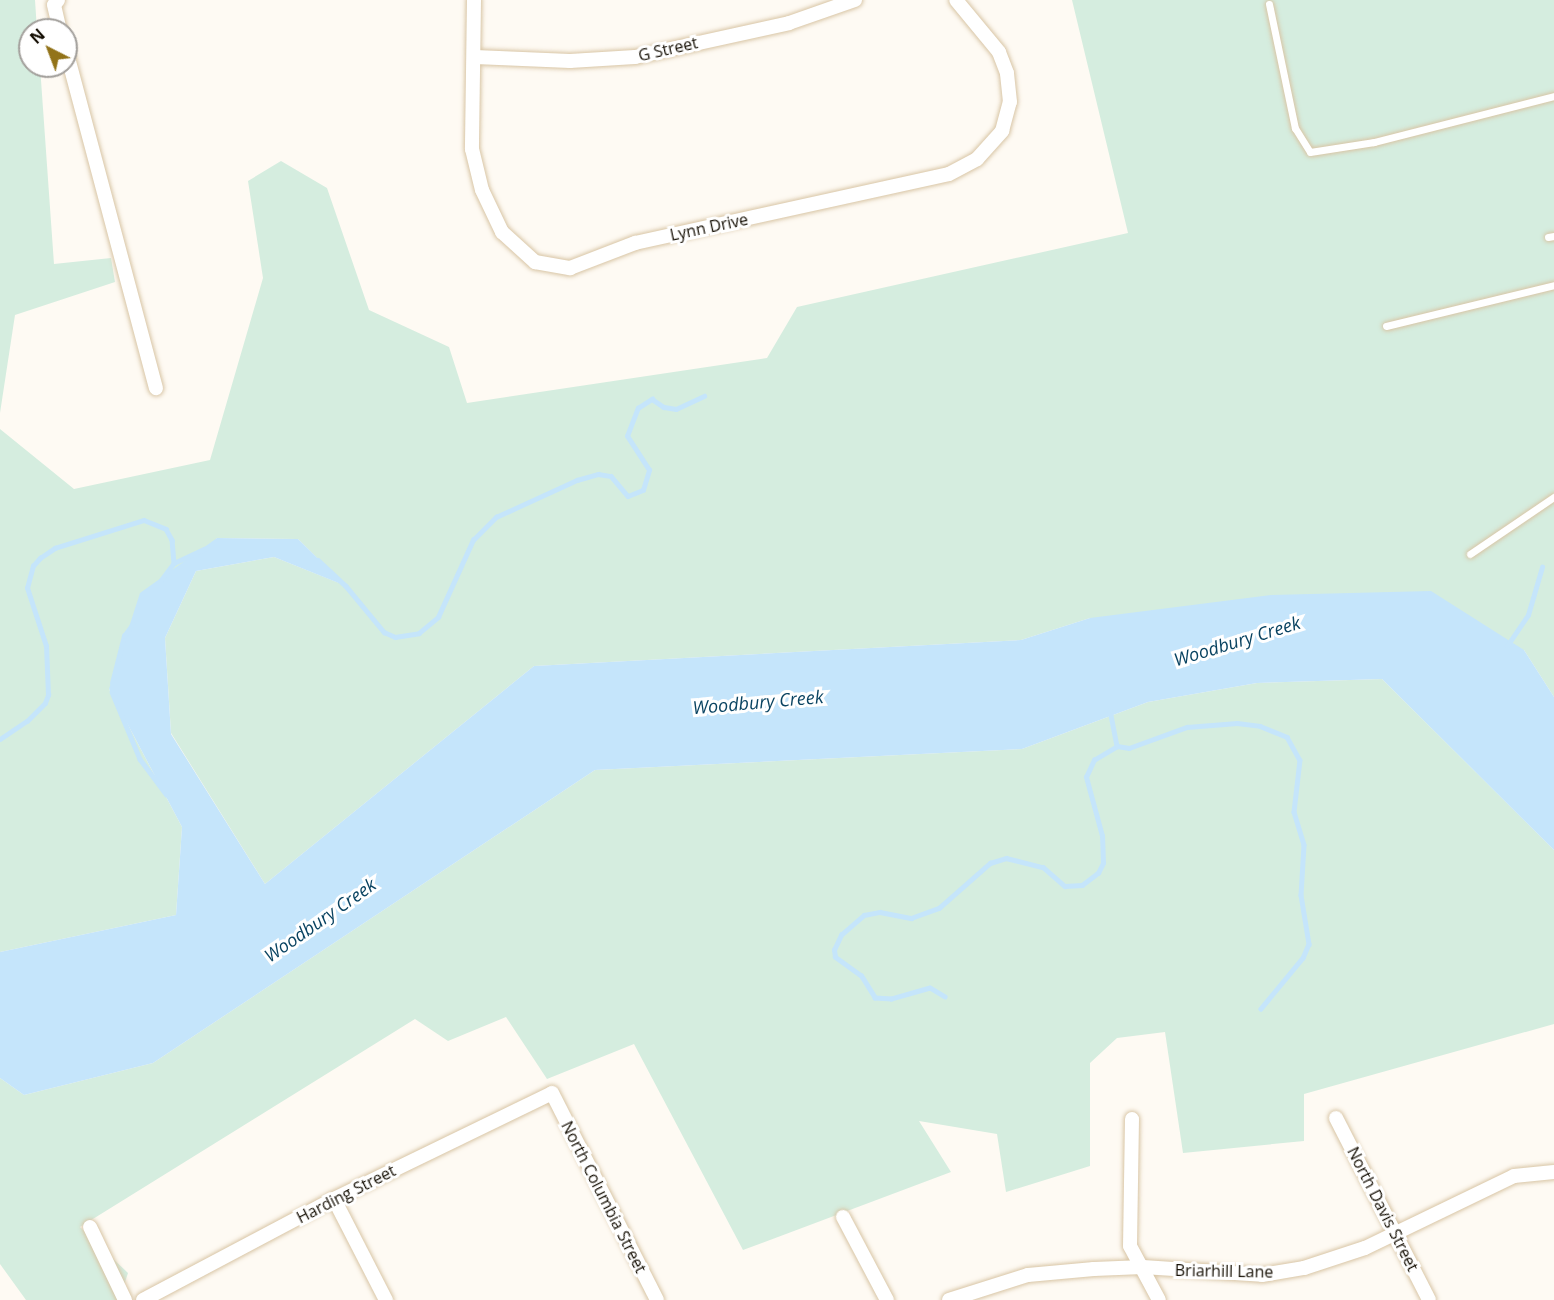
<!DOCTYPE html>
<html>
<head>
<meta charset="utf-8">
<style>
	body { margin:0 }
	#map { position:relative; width:1554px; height:1300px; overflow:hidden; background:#fefaf3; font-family:"Open Sans",sans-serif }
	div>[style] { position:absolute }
	.green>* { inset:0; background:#d5eddf }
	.water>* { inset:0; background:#c5e5fb }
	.stream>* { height:4.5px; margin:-2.25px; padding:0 2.25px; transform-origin:2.25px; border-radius:2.25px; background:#c5e5fb }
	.roads { filter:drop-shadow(0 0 2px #d8c5a5) drop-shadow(0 0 2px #d8c5a5) }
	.service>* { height:7px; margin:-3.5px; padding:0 3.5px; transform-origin:3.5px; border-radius:3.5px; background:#fff }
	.minor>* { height:14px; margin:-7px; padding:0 7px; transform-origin:7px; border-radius:7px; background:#fff }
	span { translate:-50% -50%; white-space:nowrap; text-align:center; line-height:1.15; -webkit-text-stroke:6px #fff; paint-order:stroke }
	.street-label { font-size:16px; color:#161005 }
	.water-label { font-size:18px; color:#094361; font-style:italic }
	.north { position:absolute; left:18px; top:18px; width:60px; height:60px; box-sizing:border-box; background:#fff; border:2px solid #a29f9b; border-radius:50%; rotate:318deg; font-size:16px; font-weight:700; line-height:24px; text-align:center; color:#161005 }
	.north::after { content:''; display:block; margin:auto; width:21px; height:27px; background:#927319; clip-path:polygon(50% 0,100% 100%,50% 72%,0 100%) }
</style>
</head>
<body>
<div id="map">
	<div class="green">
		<div style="clip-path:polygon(0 0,35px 0,37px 30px,30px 30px,30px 66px,40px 66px,54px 264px,111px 258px,115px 282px,15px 315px,0 413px)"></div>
		<div style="clip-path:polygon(1072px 0,1554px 0,1554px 697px,1524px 650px,1090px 618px,1021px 640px,534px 666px,265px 884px,171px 733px,165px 638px,196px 571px,274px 557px,344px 585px,298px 539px,217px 538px,109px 689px,182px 827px,176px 915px,0 952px,0 429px,74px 489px,210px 460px,263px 278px,248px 181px,281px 161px,327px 188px,369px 310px,449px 347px,467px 403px,767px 358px,797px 307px,1128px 233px)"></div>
		<div style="clip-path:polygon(1382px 679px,1554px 850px,1554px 1024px,1304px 1094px,1304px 1141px,1183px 1153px,1165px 1032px,1117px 1038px,1090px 1063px,1090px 1166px,1006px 1192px,997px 1134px,919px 1121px,951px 1172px,743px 1250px,634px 1044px,547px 1079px,506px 1017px,448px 1041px,415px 1019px,80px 1227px,128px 1273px,119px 1300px,26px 1300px,0 1264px,0 1078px,24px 1095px,153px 1063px,595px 770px,1022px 749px,1148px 702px,1257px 683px)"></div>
	</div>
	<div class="water">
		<div style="clip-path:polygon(217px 538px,298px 539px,346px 586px,274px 557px,196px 571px,165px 638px,171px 734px,265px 884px,534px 666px,1021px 640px,1090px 618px,1271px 595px,1431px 591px,1524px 650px,1554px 697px,1554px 850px,1382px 679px,1257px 683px,1148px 702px,1022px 749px,595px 770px,153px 1063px,24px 1095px,0 1078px,0 952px,176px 915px,182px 827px,109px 689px,140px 593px)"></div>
	</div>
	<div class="stream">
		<div style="left:318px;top:560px;width:38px;rotate:43deg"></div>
		<div style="left:346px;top:586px;width:60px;rotate:50.4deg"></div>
		<div style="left:384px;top:632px;width:12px;rotate:24deg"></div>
		<div style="left:395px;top:637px;width:24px;rotate:-9deg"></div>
		<div style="left:419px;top:633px;width:25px;rotate:-40deg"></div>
		<div style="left:438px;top:617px;width:85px;rotate:-65.6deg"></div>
		<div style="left:473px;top:540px;width:33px;rotate:-45deg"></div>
		<div style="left:496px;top:517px;width:89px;rotate:-24.6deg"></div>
		<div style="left:577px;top:480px;width:22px;rotate:-16deg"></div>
		<div style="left:598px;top:474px;width:13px;rotate:9deg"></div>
		<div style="left:611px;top:476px;width:26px;rotate:50deg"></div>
		<div style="left:628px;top:496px;width:16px;rotate:-22deg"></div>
		<div style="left:643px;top:490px;width:21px;rotate:-73deg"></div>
		<div style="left:649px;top:470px;width:40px;rotate:-122.9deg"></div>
		<div style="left:627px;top:436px;width:30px;rotate:-69deg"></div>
		<div style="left:638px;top:408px;width:17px;rotate:-33deg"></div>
		<div style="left:652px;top:399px;width:14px;rotate:34deg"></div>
		<div style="left:664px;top:407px;width:12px;rotate:9deg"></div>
		<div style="left:676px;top:409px;width:31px;rotate:-25deg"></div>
		<div style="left:161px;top:580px;width:21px;rotate:-53deg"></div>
		<div style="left:174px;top:563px;width:33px;rotate:-25deg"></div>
		<div style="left:1507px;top:646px;width:37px;rotate:-56deg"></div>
		<div style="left:1528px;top:615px;width:50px;rotate:-73.7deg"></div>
		<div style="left:112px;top:683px;width:49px;rotate:-75.7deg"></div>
		<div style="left:124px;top:636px;width:14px;rotate:-54deg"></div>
		<div style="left:112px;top:692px;width:73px;rotate:67.3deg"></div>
		<div style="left:140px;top:759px;width:44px;rotate:53.4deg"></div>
		<div style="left:1110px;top:710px;width:37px;rotate:79deg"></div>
		<div style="left:0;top:739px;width:32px;rotate:-34deg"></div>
		<div style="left:27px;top:721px;width:25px;rotate:-45deg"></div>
		<div style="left:45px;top:703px;width:9px;rotate:-69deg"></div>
		<div style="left:48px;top:695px;width:49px;rotate:-92.3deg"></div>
		<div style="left:46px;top:646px;width:61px;rotate:-108.1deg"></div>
		<div style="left:27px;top:588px;width:23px;rotate:-75deg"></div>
		<div style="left:33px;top:566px;width:11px;rotate:-49deg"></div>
		<div style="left:40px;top:558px;width:18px;rotate:-34deg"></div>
		<div style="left:55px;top:548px;width:93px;rotate:-17.5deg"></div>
		<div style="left:144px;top:520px;width:24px;rotate:22deg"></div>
		<div style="left:166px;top:529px;width:13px;rotate:61deg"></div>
		<div style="left:172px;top:540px;width:23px;rotate:85deg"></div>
		<div style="left:945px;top:997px;width:17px;rotate:-149deg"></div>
		<div style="left:930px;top:988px;width:40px;rotate:164deg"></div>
		<div style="left:892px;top:999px;width:17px;rotate:-177deg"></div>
		<div style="left:875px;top:998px;width:26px;rotate:-122deg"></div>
		<div style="left:861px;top:976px;width:32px;rotate:-144deg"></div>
		<div style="left:835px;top:957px;width:7px;rotate:-98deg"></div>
		<div style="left:834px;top:950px;width:17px;rotate:-65deg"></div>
		<div style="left:841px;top:935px;width:30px;rotate:-41deg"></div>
		<div style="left:864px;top:915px;width:16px;rotate:-11deg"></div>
		<div style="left:880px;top:912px;width:32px;rotate:11deg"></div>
		<div style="left:911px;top:918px;width:30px;rotate:-20deg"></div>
		<div style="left:939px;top:908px;width:68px;rotate:-41.4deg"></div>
		<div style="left:990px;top:863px;width:17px;rotate:-17deg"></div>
		<div style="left:1006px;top:858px;width:38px;rotate:14deg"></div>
		<div style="left:1043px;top:867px;width:29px;rotate:41deg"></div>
		<div style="left:1065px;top:886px;width:17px;rotate:-3deg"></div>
		<div style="left:1082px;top:885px;width:20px;rotate:-37deg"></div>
		<div style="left:1098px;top:873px;width:11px;rotate:-63deg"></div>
		<div style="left:1103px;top:863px;width:27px;rotate:-92deg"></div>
		<div style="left:1102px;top:836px;width:61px;rotate:-105.2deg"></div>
		<div style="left:1086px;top:777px;width:19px;rotate:-65deg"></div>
		<div style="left:1094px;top:760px;width:27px;rotate:-31deg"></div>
		<div style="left:1117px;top:746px;width:12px;rotate:9deg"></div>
		<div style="left:1129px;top:748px;width:62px;rotate:-19.9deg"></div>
		<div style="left:1187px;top:727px;width:50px;rotate:-4.6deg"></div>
		<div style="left:1237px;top:723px;width:23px;rotate:7deg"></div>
		<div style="left:1260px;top:726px;width:29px;rotate:22deg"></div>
		<div style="left:1287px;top:737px;width:26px;rotate:61deg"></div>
		<div style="left:1300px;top:760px;width:52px;rotate:96.6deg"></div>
		<div style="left:1294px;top:812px;width:34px;rotate:73deg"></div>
		<div style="left:1304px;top:845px;width:50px;rotate:93.4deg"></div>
		<div style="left:1301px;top:895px;width:50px;rotate:80.7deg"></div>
		<div style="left:1309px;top:944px;width:15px;rotate:113deg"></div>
		<div style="left:1303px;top:958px;width:66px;rotate:129.5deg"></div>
	</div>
	<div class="roads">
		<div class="service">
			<div style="left:1269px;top:4px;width:127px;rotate:78.2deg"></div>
			<div style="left:1295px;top:128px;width:28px;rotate:58deg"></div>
			<div style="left:1310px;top:152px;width:65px;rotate:-8.9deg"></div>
			<div style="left:1374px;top:142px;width:186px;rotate:-14.3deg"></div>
			<div style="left:1548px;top:237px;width:6px;rotate:-9deg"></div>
			<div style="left:1386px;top:326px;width:173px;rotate:-13.7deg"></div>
			<div style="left:1470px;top:554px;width:102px;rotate:-34.2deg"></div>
		</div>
		<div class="minor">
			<div style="left:58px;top:0;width:6px;rotate:129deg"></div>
			<div style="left:54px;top:5px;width:26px;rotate:77deg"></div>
			<div style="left:474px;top:0;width:149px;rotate:90.8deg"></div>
			<div style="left:472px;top:149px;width:42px;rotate:76.3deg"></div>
			<div style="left:482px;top:190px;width:47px;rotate:64.5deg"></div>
			<div style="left:502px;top:232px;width:45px;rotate:42.3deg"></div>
			<div style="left:535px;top:262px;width:36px;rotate:10deg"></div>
			<div style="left:570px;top:268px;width:70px;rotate:-21deg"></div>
			<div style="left:635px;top:243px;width:321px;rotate:-12.4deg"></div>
			<div style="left:949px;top:174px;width:32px;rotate:-28deg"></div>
			<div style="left:977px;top:159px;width:38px;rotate:-48deg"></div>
			<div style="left:1002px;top:131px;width:30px;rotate:-75deg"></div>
			<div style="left:1010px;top:102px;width:29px;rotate:-96deg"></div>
			<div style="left:1007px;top:73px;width:22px;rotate:-111deg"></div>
			<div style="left:999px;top:52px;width:67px;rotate:-129.6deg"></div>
			<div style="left:66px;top:50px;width:350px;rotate:75.1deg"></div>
			<div style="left:475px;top:57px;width:95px;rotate:2.4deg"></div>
			<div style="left:570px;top:61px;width:65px;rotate:-3.5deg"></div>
			<div style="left:635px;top:57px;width:158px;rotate:-12.4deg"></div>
			<div style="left:789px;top:23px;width:70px;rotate:-19.2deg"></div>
			<div style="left:1336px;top:1118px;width:204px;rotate:62.9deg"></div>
			<div style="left:1132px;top:1119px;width:127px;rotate:90.9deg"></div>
			<div style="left:1130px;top:1246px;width:61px;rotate:61.8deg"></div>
			<div style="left:334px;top:1199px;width:114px;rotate:62.8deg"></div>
			<div style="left:843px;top:1217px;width:94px;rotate:62.1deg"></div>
			<div style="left:90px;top:1227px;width:81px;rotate:64.4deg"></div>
			<div style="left:143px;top:1300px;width:216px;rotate:-27.9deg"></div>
			<div style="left:334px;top:1199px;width:242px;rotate:-25.9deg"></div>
			<div style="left:552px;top:1093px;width:232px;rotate:63.1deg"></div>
			<div style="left:949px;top:1300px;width:83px;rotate:-17.6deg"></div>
			<div style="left:1028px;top:1275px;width:66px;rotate:-5.2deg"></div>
			<div style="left:1094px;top:1269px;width:49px;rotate:-2.3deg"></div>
			<div style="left:1143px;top:1267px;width:119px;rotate:3.8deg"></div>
			<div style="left:1262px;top:1275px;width:43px;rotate:-9.5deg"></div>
			<div style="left:1304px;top:1268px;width:64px;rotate:-18.2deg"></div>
			<div style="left:1365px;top:1248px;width:165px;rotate:-25.8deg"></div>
			<div style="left:1514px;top:1176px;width:40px;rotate:-5.7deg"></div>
		</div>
	</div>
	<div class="street-label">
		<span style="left:668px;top:49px;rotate:-13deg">G Street</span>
		<span style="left:709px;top:227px;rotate:-12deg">Lynn Drive</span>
		<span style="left:346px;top:1194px;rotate:-27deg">Harding Street</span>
		<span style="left:604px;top:1197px;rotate:63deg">North Columbia Street</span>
		<span style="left:1383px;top:1209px;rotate:63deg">North Davis Street</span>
		<span style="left:1224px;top:1271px;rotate:1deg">Briarhill Lane</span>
	</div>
	<div class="water-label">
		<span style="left:1237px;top:641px;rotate:-17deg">Woodbury Creek</span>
		<span style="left:758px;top:702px;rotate:-5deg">Woodbury Creek</span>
		<span style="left:320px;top:920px;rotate:-35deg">Woodbury Creek</span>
	</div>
	<div class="north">N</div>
</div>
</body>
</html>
